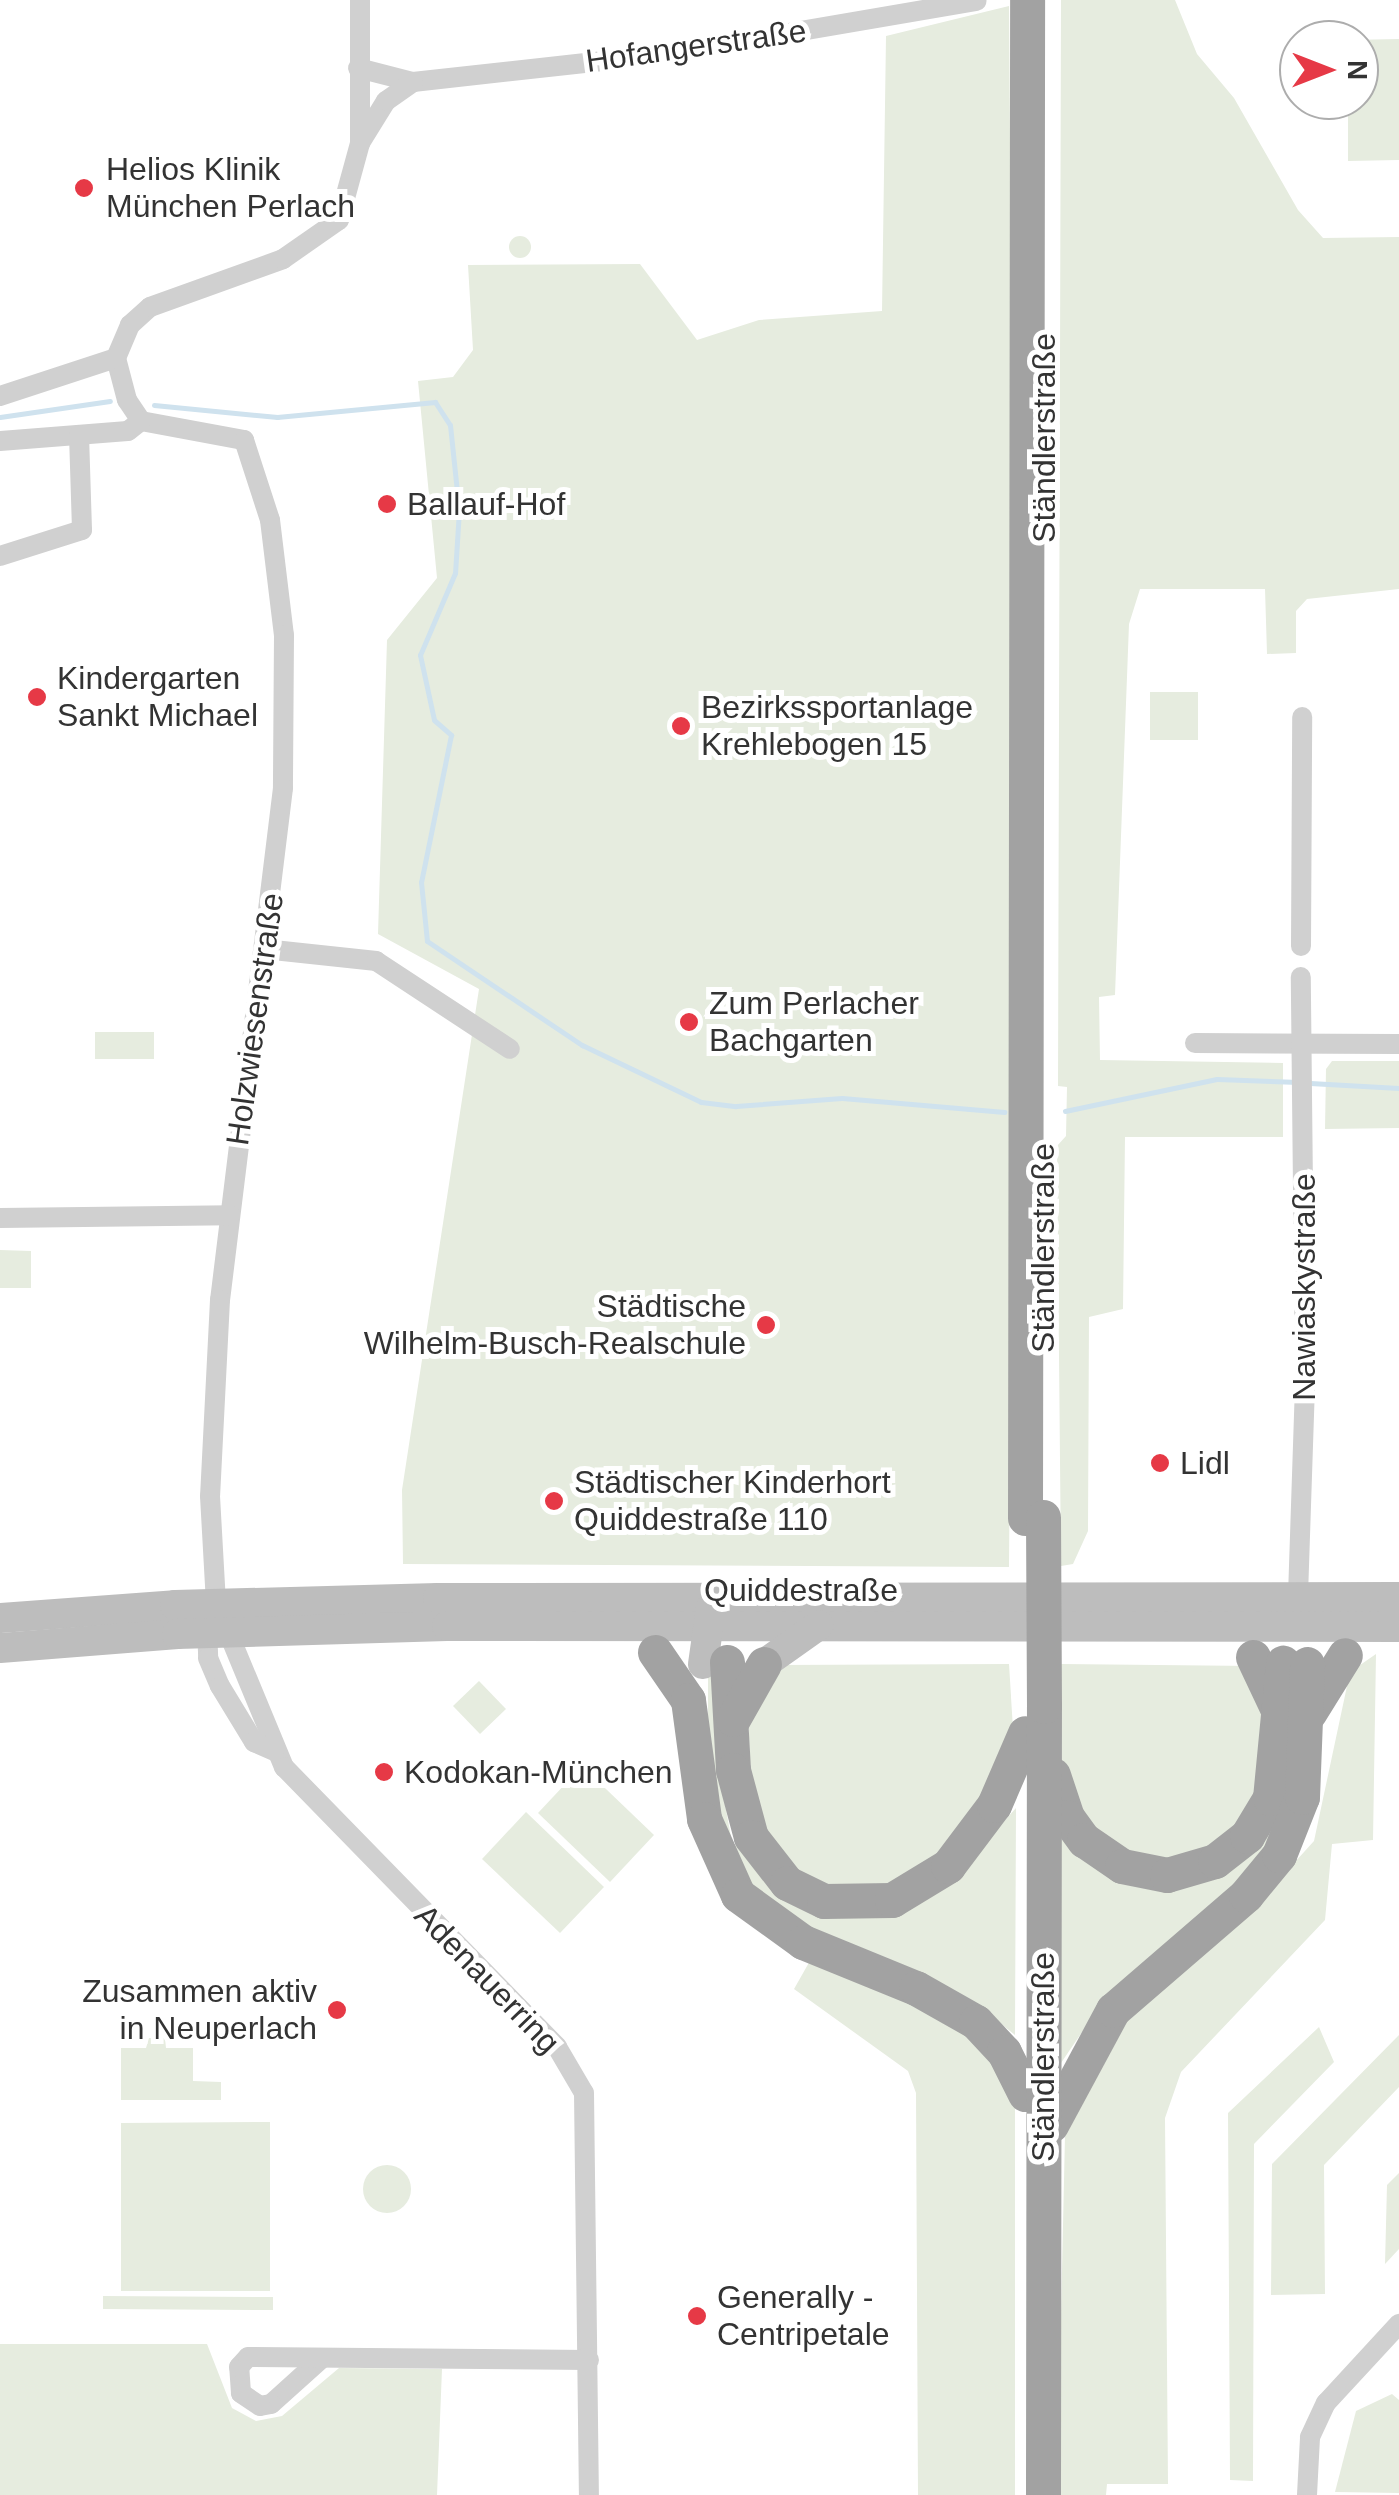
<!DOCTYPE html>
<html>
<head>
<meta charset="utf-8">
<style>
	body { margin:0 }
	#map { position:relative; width:1399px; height:2495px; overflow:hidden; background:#fff; font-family:Helvetica,sans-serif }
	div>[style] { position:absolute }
	.green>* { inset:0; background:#e6ecdf }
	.round { border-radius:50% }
	.stream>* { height:5px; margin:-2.5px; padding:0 2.5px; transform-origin:2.5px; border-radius:2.5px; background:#cfe2ee }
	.minor>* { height:20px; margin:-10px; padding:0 10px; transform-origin:10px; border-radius:10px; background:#d0d0d0 }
	.secondary>* { height:30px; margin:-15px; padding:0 15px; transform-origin:15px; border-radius:15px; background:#bdbdbd }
	.trunk>* { height:35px; margin:-17.5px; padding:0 17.5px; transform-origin:17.5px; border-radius:17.5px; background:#a2a2a2 }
	.trunk-bridge>* { height:35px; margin:-17.5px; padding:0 17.5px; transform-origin:17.5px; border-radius:17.5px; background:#a2a2a2 }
	.dots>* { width:28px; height:28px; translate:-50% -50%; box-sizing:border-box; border:5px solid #fff; border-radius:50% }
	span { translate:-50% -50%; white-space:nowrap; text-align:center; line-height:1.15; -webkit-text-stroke:10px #fff; paint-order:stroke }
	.street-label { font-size:32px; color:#333 }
	.poi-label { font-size:32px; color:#333 }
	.left { translate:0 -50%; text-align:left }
	.right { translate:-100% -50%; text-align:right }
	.north { position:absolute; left:1279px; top:20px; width:100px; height:100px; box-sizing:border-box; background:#fff; border:2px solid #adadad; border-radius:50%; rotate:90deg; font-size:28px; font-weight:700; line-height:40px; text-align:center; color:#333 }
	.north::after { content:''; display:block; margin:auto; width:35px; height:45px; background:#e63946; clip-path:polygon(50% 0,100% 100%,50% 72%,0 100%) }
</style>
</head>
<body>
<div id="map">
	<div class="green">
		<div style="clip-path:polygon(1061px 0,1175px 0,1197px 54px,1234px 98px,1298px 210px,1323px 238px,1399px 237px,1399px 589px,1307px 599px,1296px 611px,1296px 653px,1267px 654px,1265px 589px,1140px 589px,1129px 624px,1115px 995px,1099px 997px,1100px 1060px,1283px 1063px,1283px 1137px,1125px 1137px,1123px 1309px,1089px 1317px,1088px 1531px,1073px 1564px,1061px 1566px,1057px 1146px,1066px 1136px,1067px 1087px,1058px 1086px)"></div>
		<div style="clip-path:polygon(1009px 6px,1015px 791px,1009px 1567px,403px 1564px,402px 1490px,479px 989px,378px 934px,387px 640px,437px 578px,418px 381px,453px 377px,473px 350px,468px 265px,640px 264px,697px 340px,759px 320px,882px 311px,886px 36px)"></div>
		<div style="clip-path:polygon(1399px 39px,1399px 160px,1348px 161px,1348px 100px,1359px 100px,1359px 40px,1348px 40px)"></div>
		<div class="round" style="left:509px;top:236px;width:22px;height:22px"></div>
		<div style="clip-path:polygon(1150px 692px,1198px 692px,1198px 740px,1150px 740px)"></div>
		<div style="clip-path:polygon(95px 1032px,154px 1032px,154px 1059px,95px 1059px)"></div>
		<div style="clip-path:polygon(1332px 1061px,1399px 1061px,1399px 1128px,1325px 1129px,1326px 1069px)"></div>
		<div style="clip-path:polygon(0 1250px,31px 1251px,31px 1288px,0 1288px)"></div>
		<div style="clip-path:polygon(1376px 1654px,1373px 1840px,1332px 1844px,1325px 1920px,1181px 2072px,1165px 2118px,1168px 2484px,1107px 2484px,1106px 2495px,1057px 2495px,1065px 2135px,1113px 2032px,1234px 1929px,1314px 1841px,1350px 1672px)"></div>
		<div style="clip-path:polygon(716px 1662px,717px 1761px,732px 1842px,799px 1905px,955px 1876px,1016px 1808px,1015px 2035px,979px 2006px,772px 1912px,721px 1844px,708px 1762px,708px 1663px)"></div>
		<div style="clip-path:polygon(1009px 1664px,1013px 1729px,983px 1812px,902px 1884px,817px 1886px,771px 1849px,751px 1783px,748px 1715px,776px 1665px)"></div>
		<div style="clip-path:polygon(1061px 1664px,1253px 1666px,1269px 1757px,1241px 1827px,1181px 1863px,1108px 1849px,1061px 1783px)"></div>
		<div style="clip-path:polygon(479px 1681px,506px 1709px,480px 1734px,453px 1706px)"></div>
		<div style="clip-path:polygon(582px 1766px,654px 1835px,610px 1882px,538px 1813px)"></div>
		<div style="clip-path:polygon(526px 1812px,604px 1887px,560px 1933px,482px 1859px)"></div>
		<div style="clip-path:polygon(1271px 1822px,1268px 1853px,1097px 2010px,1061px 2063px,1057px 1836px,1122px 1880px)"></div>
		<div style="clip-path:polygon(811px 1959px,970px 2026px,1015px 2098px,1015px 2495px,918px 2495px,916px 2093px,908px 2071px,794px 1989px)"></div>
		<div style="clip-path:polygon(1319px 2027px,1334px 2062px,1254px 2144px,1253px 2481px,1230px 2480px,1228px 2113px)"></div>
		<div style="clip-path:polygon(1399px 2035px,1399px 2087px,1324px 2165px,1325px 2294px,1271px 2295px,1272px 2164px)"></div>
		<div style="clip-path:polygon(149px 2038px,165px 2038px,166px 2048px,193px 2048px,193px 2081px,221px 2082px,221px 2100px,121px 2100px,121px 2048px,146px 2048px)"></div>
		<div style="clip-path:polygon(270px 2122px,270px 2291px,121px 2291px,121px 2123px)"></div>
		<div class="round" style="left:363px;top:2165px;width:48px;height:48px"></div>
		<div style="clip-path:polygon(1399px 2173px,1399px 2249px,1385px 2264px,1387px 2185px)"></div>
		<div style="clip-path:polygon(103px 2296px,273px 2297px,273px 2310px,103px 2309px)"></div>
		<div style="clip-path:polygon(0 2344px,207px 2344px,232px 2408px,256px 2421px,282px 2416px,339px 2368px,442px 2369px,437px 2495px,0 2495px)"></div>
		<div style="clip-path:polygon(1392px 2394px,1399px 2400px,1399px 2493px,1335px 2492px,1356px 2411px)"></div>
	</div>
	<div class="stream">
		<div style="left:154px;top:405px;width:124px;rotate:5.6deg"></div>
		<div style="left:277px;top:417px;width:159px;rotate:-5.4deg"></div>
		<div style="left:435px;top:402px;width:27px;rotate:57deg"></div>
		<div style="left:450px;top:425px;width:85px;rotate:84deg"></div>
		<div style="left:459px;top:510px;width:63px;rotate:93.6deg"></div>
		<div style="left:455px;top:573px;width:89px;rotate:113.1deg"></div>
		<div style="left:420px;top:655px;width:66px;rotate:77.8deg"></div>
		<div style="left:434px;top:720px;width:23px;rotate:41deg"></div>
		<div style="left:451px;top:735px;width:150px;rotate:101.5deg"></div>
		<div style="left:421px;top:882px;width:59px;rotate:84.2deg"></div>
		<div style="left:427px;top:941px;width:187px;rotate:33.9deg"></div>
		<div style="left:582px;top:1045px;width:132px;rotate:25.6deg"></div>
		<div style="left:701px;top:1102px;width:35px;rotate:7deg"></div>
		<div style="left:736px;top:1106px;width:106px;rotate:-4.3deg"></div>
		<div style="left:842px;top:1098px;width:163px;rotate:4.9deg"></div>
		<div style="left:0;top:417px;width:111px;rotate:-8.3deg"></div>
		<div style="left:1310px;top:1083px;width:89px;rotate:3.2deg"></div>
		<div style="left:1065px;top:1111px;width:155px;rotate:-11.9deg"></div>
		<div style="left:1217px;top:1079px;width:82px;rotate:2.1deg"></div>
	</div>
	<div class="minor">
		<div style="left:358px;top:68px;width:57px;rotate:14.3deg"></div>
		<div style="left:413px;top:82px;width:255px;rotate:-6.3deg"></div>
		<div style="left:666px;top:54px;width:315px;rotate:-9.7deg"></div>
		<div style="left:360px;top:143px;width:49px;rotate:-58.2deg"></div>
		<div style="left:386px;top:101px;width:33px;rotate:-35deg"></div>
		<div style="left:116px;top:358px;width:43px;rotate:75.3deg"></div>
		<div style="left:127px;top:400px;width:25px;rotate:56deg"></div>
		<div style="left:141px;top:421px;width:105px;rotate:10.5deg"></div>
		<div style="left:244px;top:440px;width:84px;rotate:72deg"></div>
		<div style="left:270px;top:520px;width:116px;rotate:83.1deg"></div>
		<div style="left:284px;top:635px;width:153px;rotate:90.4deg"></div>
		<div style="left:283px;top:788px;width:516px;rotate:97.01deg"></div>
		<div style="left:220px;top:1300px;width:196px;rotate:92.9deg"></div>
		<div style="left:210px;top:1496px;width:107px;rotate:86.8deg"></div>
		<div style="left:216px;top:1603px;width:178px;rotate:67.5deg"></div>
		<div style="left:284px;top:1767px;width:391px;rotate:45.7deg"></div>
		<div style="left:557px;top:2047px;width:53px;rotate:59.6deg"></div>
		<div style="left:584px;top:2093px;width:402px;rotate:89.3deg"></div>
		<div style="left:116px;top:358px;width:36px;rotate:-67deg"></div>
		<div style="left:130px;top:325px;width:27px;rotate:-42deg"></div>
		<div style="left:150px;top:307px;width:141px;rotate:-19.8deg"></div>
		<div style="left:283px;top:259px;width:68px;rotate:-34.9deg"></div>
		<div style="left:339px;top:220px;width:80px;rotate:-74.7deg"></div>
		<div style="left:360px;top:143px;width:143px;rotate:-90deg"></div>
		<div style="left:0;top:396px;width:122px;rotate:-18.1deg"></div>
		<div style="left:0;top:441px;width:128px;rotate:-4.5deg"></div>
		<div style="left:128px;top:431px;width:16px;rotate:-38deg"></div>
		<div style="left:0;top:556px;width:86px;rotate:-17.6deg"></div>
		<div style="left:82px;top:530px;width:95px;rotate:-91.8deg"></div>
		<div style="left:1301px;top:946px;width:229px;rotate:-89.7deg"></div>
		<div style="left:264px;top:949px;width:113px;rotate:6.1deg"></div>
		<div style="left:376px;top:961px;width:160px;rotate:33.3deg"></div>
		<div style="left:1195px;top:1043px;width:204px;rotate:0.3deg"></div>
		<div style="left:0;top:1218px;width:230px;rotate:-0.7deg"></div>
		<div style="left:1298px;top:1596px;width:216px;rotate:-88.1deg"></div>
		<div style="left:1305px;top:1380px;width:403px;rotate:-90.6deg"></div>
		<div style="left:207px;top:1624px;width:34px;rotate:88deg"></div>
		<div style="left:208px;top:1658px;width:30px;rotate:67deg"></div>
		<div style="left:220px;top:1686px;width:66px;rotate:58.7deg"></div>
		<div style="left:254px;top:1742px;width:22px;rotate:24deg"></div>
		<div style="left:321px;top:2359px;width:67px;rotate:138deg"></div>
		<div style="left:271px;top:2404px;width:11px;rotate:170deg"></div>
		<div style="left:260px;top:2406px;width:23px;rotate:-146deg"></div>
		<div style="left:241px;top:2393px;width:26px;rotate:-94deg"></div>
		<div style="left:239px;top:2367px;width:13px;rotate:-48deg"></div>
		<div style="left:248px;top:2357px;width:341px;rotate:0.5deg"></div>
		<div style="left:1307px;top:2495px;width:58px;rotate:-87deg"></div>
		<div style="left:1310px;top:2437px;width:38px;rotate:-65deg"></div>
		<div style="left:1326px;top:2403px;width:108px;rotate:-47.3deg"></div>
	</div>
	<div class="secondary">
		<div style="left:0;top:1618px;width:175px;rotate:-4.2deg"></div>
		<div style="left:175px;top:1605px;width:263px;rotate:-1.5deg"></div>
		<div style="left:438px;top:1598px;width:961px;rotate:-0.06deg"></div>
		<div style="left:0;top:1648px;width:178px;rotate:-4.5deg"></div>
		<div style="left:177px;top:1634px;width:270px;rotate:-1.7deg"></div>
		<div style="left:447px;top:1626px;width:952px;rotate:0.06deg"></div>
		<div style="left:703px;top:1664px;width:57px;rotate:-81.9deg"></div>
		<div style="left:764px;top:1664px;width:67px;rotate:-35.3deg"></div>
	</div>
	<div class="trunk">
		<div style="left:1025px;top:1518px;width:1518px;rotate:-89.92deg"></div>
		<div style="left:655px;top:1652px;width:58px;rotate:55.5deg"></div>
		<div style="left:688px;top:1700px;width:120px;rotate:82.3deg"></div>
		<div style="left:704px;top:1819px;width:83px;rotate:65.9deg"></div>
		<div style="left:738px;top:1895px;width:80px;rotate:35.9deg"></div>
		<div style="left:803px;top:1942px;width:122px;rotate:22.2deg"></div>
		<div style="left:916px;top:1988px;width:69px;rotate:29.5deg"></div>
		<div style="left:976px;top:2022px;width:41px;rotate:47deg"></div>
		<div style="left:1004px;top:2052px;width:47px;rotate:63.4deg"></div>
		<div style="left:1253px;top:1657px;width:56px;rotate:64.8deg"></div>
		<div style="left:727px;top:1662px;width:108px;rotate:86.8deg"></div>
		<div style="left:733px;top:1770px;width:69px;rotate:75deg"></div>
		<div style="left:751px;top:1837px;width:58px;rotate:52deg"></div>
		<div style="left:787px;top:1883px;width:41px;rotate:25.9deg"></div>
		<div style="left:824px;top:1901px;width:68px;rotate:-0.8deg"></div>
		<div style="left:892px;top:1900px;width:66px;rotate:-31.3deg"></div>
		<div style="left:948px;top:1866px;width:76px;rotate:-53deg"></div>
		<div style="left:994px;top:1805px;width:78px;rotate:-66.7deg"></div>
		<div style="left:1309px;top:1713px;width:68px;rotate:-58.2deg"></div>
		<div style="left:733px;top:1719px;width:63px;rotate:-60.6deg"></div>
		<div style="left:1053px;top:1775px;width:44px;rotate:71.6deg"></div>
		<div style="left:1067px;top:1817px;width:29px;rotate:54deg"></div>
		<div style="left:1084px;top:1840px;width:46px;rotate:34.4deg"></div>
		<div style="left:1122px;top:1866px;width:46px;rotate:11.3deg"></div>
		<div style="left:1167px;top:1875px;width:50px;rotate:-16.3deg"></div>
		<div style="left:1215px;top:1861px;width:41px;rotate:-38deg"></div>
		<div style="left:1247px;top:1836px;width:44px;rotate:-58.8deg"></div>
		<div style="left:1270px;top:1798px;width:136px;rotate:-84.5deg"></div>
		<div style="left:1051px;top:2125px;width:131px;rotate:-61.7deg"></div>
		<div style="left:1113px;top:2010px;width:176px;rotate:-40.8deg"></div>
		<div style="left:1246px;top:1895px;width:52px;rotate:-50.5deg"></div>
		<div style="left:1279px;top:1855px;width:62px;rotate:-68.4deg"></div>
		<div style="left:1302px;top:1797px;width:133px;rotate:-87.8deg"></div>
		<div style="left:1043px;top:2495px;width:789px;rotate:-89.93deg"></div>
	</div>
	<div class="trunk-bridge">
		<div style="left:1043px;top:1517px;width:189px;rotate:89.7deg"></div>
	</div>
	<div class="dots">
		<div style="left:84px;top:188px;background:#e63946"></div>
		<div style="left:387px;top:504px;background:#e63946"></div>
		<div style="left:37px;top:697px;background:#e63946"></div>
		<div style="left:681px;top:726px;background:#e63946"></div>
		<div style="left:689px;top:1022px;background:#e63946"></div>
		<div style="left:766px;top:1325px;background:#e63946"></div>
		<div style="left:1160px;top:1463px;background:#e63946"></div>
		<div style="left:554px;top:1501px;background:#e63946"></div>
		<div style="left:384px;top:1772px;background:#e63946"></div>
		<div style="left:337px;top:2010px;background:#e63946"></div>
		<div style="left:697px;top:2316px;background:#e63946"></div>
	</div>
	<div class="street-label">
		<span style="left:696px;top:46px;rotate:-8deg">Hofangerstraße</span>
		<span style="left:1044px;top:438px;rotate:-90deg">Ständlerstraße</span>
		<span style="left:255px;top:1019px;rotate:-82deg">Holzwiesenstraße</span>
		<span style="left:1043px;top:1248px;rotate:-90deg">Ständlerstraße</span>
		<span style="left:1304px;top:1287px;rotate:-90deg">Nawiaskystraße</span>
		<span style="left:801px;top:1590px">Quiddestraße</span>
		<span style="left:487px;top:1979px;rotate:46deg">Adenauerring</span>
		<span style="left:1043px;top:2057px;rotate:-90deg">Ständlerstraße</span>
	</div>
	<div class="poi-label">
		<span class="left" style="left:106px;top:188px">Helios Klinik<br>München Perlach</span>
		<span class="left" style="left:407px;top:504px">Ballauf-Hof</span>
		<span class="left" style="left:57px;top:697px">Kindergarten<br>Sankt Michael</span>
		<span class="left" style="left:701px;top:726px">Bezirkssportanlage<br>Krehlebogen 15</span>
		<span class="left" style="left:709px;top:1022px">Zum Perlacher<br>Bachgarten</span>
		<span class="right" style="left:746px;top:1325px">Städtische<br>Wilhelm-Busch-Realschule</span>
		<span class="left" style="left:1180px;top:1463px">Lidl</span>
		<span class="left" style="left:574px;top:1501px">Städtischer Kinderhort<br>Quiddestraße 110</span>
		<span class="left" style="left:404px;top:1772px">Kodokan-München</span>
		<span class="right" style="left:317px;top:2010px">Zusammen aktiv<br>in Neuperlach</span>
		<span class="left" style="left:717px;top:2316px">Generally -<br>Centripetale</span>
	</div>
	<div class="north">N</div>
</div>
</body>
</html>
